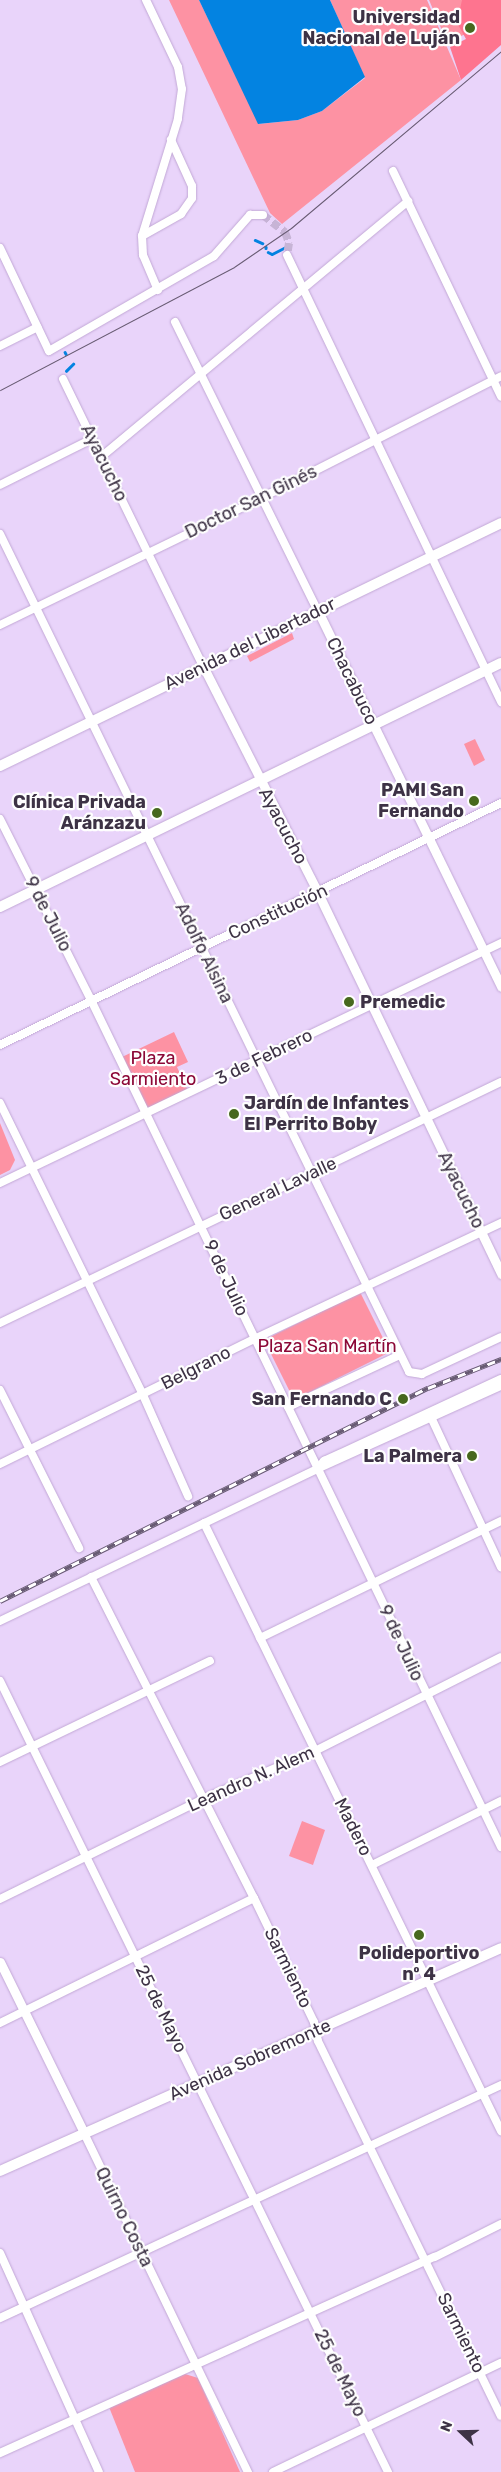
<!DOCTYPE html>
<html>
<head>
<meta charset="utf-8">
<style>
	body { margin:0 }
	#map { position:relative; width:501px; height:2472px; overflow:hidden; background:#e9d4fa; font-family:Rubik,sans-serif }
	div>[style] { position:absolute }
	.green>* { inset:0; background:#fd92a3 }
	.forest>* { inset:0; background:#fe748f }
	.water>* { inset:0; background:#0383e1 }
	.stream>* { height:2.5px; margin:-1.25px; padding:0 1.25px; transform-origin:1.25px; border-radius:1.25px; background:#0383e1 }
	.minor-tunnel>* { height:8px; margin-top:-4px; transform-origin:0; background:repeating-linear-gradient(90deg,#c7b4d6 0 8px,transparent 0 12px) }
	.roads { filter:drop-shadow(0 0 1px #c2a8d6) drop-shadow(0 0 1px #c2a8d6) }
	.minor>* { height:8px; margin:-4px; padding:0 4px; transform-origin:4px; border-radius:4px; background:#fff }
	.tertiary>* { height:9px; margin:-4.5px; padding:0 4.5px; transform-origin:4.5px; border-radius:4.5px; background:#fff }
	.secondary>* { height:10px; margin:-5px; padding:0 5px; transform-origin:5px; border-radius:5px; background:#fff }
	.tram>* { height:1px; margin:-0.5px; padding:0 0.5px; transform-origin:0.5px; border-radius:0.5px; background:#685b73 }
	.rail>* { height:4.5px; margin-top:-2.25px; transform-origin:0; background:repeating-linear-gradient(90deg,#fefefe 0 8px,#685b73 0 16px); box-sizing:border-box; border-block:1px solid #685b73 }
	.dots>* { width:14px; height:14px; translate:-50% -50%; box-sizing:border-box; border:2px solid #fefefe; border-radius:50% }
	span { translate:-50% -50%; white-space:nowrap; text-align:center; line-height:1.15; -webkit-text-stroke:4.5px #fefefe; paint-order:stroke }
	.poi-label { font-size:18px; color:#3d3245; font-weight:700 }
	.right { translate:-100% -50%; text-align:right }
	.left { translate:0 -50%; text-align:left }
	.street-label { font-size:18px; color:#3d3245 }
	.park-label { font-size:18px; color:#8b0736 }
	.north { position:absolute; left:436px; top:2407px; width:50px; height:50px; -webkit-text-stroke:4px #fefefe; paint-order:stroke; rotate:291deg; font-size:14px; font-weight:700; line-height:20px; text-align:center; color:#3d3245 }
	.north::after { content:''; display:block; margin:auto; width:18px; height:22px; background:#3d3245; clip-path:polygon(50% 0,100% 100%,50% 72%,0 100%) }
</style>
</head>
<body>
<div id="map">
	<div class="green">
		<div style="clip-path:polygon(169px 0,199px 0,259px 124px,298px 120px,322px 111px,365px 78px,330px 0,427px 0,461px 80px,282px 224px,270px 213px)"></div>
		<div style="clip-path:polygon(429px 0,462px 0,475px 30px,447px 42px)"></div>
		<div style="clip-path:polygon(292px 633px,294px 639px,250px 662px,247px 656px)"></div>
		<div style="clip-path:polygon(475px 739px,485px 760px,474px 766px,464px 744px)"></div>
		<div style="clip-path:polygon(174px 1032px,188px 1062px,177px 1067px,188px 1091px,147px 1109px,122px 1057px)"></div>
		<div style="clip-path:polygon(0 1123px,15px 1160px,10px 1170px,0 1175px)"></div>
		<div style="clip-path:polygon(360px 1292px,390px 1352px,294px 1400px,264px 1340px)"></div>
		<div style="clip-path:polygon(302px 1821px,325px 1830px,313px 1865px,289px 1856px)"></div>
		<div style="clip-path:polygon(185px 2374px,198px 2378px,240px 2472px,135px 2472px,109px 2407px)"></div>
	</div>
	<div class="forest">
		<div style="clip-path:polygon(462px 0,501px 0,501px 45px,461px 80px,450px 47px,466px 39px,457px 23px)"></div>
	</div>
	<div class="water">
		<div style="clip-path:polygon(199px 0,330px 0,365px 77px,322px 111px,298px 120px,258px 124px)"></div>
	</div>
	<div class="stream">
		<div style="left:255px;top:240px;width:8px;rotate:23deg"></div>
		<div style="left:266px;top:247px;width:1px;rotate:90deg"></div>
		<div style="left:268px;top:252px;width:4px;rotate:27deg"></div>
		<div style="left:272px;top:254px;width:16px;rotate:-27deg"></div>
		<div style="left:65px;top:352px;width:2px;rotate:63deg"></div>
		<div style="left:66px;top:371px;width:10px;rotate:-45deg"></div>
	</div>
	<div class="minor-tunnel">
		<div style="left:263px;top:215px;width:28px;rotate:38deg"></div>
		<div style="left:285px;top:232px;width:12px;rotate:70deg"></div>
		<div style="left:289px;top:243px;width:12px;rotate:99deg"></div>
	</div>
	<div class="roads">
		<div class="minor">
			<div style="left:146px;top:0;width:74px;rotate:64.5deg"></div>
			<div style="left:178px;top:67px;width:22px;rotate:80deg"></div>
			<div style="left:182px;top:89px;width:30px;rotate:98deg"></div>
			<div style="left:178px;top:119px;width:122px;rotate:107.1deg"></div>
			<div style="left:142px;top:236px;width:19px;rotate:87deg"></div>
			<div style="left:143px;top:255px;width:38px;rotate:67deg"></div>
			<div style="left:393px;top:171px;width:250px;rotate:64.4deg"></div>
			<div style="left:142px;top:236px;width:45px;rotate:-29.4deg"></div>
			<div style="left:181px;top:214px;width:19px;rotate:-55deg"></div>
			<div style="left:192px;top:198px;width:12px;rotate:-90deg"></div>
			<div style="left:192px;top:186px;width:51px;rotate:-114.5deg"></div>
			<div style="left:0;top:248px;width:114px;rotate:64.6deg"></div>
			<div style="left:49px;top:351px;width:190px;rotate:-29.9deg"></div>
			<div style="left:214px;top:256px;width:55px;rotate:-48.7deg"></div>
			<div style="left:250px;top:215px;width:13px"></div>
			<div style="left:287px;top:255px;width:496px;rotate:64.4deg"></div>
			<div style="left:175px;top:322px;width:322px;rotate:63.7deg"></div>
			<div style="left:0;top:346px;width:42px;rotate:-26.6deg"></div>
			<div style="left:63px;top:379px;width:322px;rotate:64deg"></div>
			<div style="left:101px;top:457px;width:400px;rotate:-39.8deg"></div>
			<div style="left:0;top:485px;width:103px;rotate:-26.6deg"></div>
			<div style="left:0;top:534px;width:932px;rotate:63.98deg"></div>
			<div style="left:409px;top:1372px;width:13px;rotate:9deg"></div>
			<div style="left:422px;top:1374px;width:87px;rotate:-25.1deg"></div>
			<div style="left:0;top:625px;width:290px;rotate:-25.9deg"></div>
			<div style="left:261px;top:498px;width:269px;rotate:-26.9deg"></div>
			<div style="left:0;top:819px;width:205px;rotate:63.3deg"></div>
			<div style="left:92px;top:1002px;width:939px;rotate:64.17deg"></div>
			<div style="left:0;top:1045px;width:556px;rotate:-25.78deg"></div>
			<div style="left:0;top:1103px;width:325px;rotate:63.9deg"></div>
			<div style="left:143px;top:1395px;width:111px;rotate:66deg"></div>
			<div style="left:0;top:1183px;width:556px;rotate:-25.6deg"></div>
			<div style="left:0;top:1323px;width:556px;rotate:-25.69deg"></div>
			<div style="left:0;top:1390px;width:177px;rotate:63.4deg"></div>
			<div style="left:288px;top:1407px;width:123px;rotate:-24.9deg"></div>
			<div style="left:430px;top:1415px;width:168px;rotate:65deg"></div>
			<div style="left:0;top:1464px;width:283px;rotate:-26.2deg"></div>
			<div style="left:254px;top:1339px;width:273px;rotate:-25.2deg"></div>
			<div style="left:317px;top:1469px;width:11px;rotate:-49deg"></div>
			<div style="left:324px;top:1461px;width:195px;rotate:-24.9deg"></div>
			<div style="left:204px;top:1523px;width:677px;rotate:63.97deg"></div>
			<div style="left:91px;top:1577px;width:360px;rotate:63.1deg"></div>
			<div style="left:254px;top:1898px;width:138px;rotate:64.2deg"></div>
			<div style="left:314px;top:2022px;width:19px;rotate:78deg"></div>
			<div style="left:318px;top:2041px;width:417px;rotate:64deg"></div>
			<div style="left:0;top:1621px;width:352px;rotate:-25.6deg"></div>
			<div style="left:317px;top:1469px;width:202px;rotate:-24.3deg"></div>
			<div style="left:260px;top:1638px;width:268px;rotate:-25.9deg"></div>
			<div style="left:0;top:1681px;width:881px;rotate:63.87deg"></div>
			<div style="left:0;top:1762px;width:233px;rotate:-25.7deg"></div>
			<div style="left:372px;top:1865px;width:144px;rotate:-26.4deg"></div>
			<div style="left:0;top:1899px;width:229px;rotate:-26.2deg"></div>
			<div style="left:205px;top:1798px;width:120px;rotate:-23.1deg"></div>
			<div style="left:315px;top:1751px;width:208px;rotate:-26.8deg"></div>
			<div style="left:0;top:2023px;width:283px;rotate:-26.2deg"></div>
			<div style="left:84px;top:2133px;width:377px;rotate:64.2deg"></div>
			<div style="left:0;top:2253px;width:240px;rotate:65.7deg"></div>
			<div style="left:0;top:2318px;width:553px;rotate:-24.94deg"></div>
			<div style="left:0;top:2453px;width:477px;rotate:-24.3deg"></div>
			<div style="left:435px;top:2257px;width:74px;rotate:-26.6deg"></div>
			<div style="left:273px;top:2472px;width:253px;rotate:-25.6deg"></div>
		</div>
		<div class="tertiary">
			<div style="left:318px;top:611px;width:418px;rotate:64deg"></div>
			<div style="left:204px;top:668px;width:252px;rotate:63.1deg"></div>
			<div style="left:318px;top:893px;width:423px;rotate:64.3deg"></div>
			<div style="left:0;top:1962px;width:191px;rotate:63.8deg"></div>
		</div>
		<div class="secondary">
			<div style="left:0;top:766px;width:557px;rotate:-25.87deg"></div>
			<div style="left:0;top:907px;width:557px;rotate:-25.97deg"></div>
			<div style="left:0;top:2171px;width:548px;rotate:-23.99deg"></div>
		</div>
	</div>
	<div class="tram">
		<div style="left:0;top:390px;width:264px;rotate:-27.7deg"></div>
		<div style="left:234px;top:267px;width:69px;rotate:-34.4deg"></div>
		<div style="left:291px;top:228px;width:275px;rotate:-40.1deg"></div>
	</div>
	<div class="rail">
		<div style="left:0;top:1601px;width:478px;rotate:-26.5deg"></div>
		<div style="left:428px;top:1388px;width:79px;rotate:-21.7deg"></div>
	</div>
	<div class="dots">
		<div style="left:470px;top:28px;background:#47681e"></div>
		<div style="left:474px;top:801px;background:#47681e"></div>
		<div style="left:157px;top:813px;background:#47681e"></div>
		<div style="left:349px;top:1002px;background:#47681e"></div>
		<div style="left:234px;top:1114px;background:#47681e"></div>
		<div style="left:403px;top:1399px;background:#47681e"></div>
		<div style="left:472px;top:1456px;background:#47681e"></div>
		<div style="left:419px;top:1935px;background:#47681e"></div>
	</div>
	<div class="poi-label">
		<span class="right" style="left:460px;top:28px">Universidad<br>Nacional de Luján</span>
		<span class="right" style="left:464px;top:801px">PAMI San<br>Fernando</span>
		<span class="right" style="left:146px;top:813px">Clínica Privada<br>Aránzazu</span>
		<span class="left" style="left:360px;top:1002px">Premedic</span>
		<span class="left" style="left:244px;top:1114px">Jardín de Infantes<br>El Perrito Boby</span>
		<span class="right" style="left:392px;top:1399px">San Fernando C</span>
		<span class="right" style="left:462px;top:1456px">La Palmera</span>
		<span style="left:419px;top:1964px">Polideportivo<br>nº 4</span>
	</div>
	<div class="street-label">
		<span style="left:104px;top:463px;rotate:64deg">Ayacucho</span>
		<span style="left:251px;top:502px;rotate:-26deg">Doctor San Ginés</span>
		<span style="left:250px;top:644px;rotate:-26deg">Avenida del Libertador</span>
		<span style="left:352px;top:681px;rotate:64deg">Chacabuco</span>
		<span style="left:283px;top:826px;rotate:62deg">Ayacucho</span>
		<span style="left:278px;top:912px;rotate:-25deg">Constitución</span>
		<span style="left:48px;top:914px;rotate:63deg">9 de Julio</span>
		<span style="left:204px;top:953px;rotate:64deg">Adolfo Alsina</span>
		<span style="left:264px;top:1057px;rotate:-26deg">3 de Febrero</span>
		<span style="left:278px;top:1189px;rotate:-25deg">General Lavalle</span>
		<span style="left:461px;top:1190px;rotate:64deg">Ayacucho</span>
		<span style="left:226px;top:1278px;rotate:65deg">9 de Julio</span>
		<span style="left:196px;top:1368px;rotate:-27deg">Belgrano</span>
		<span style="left:401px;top:1643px;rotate:65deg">9 de Julio</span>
		<span style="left:251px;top:1779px;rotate:-24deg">Leandro N. Alem</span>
		<span style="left:353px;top:1827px;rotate:63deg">Madero</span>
		<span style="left:288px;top:1968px;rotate:64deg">Sarmiento</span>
		<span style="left:161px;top:2009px;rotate:64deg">25 de Mayo</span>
		<span style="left:250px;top:2060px;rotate:-24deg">Avenida Sobremonte</span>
		<span style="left:124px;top:2217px;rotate:64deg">Quirno Costa</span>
		<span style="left:461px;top:2333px;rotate:64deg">Sarmiento</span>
		<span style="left:340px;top:2373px;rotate:64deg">25 de Mayo</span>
	</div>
	<div class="park-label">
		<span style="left:153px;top:1069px">Plaza<br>Sarmiento</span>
		<span style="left:327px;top:1346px">Plaza San Martín</span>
	</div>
	<div class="north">N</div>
</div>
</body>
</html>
